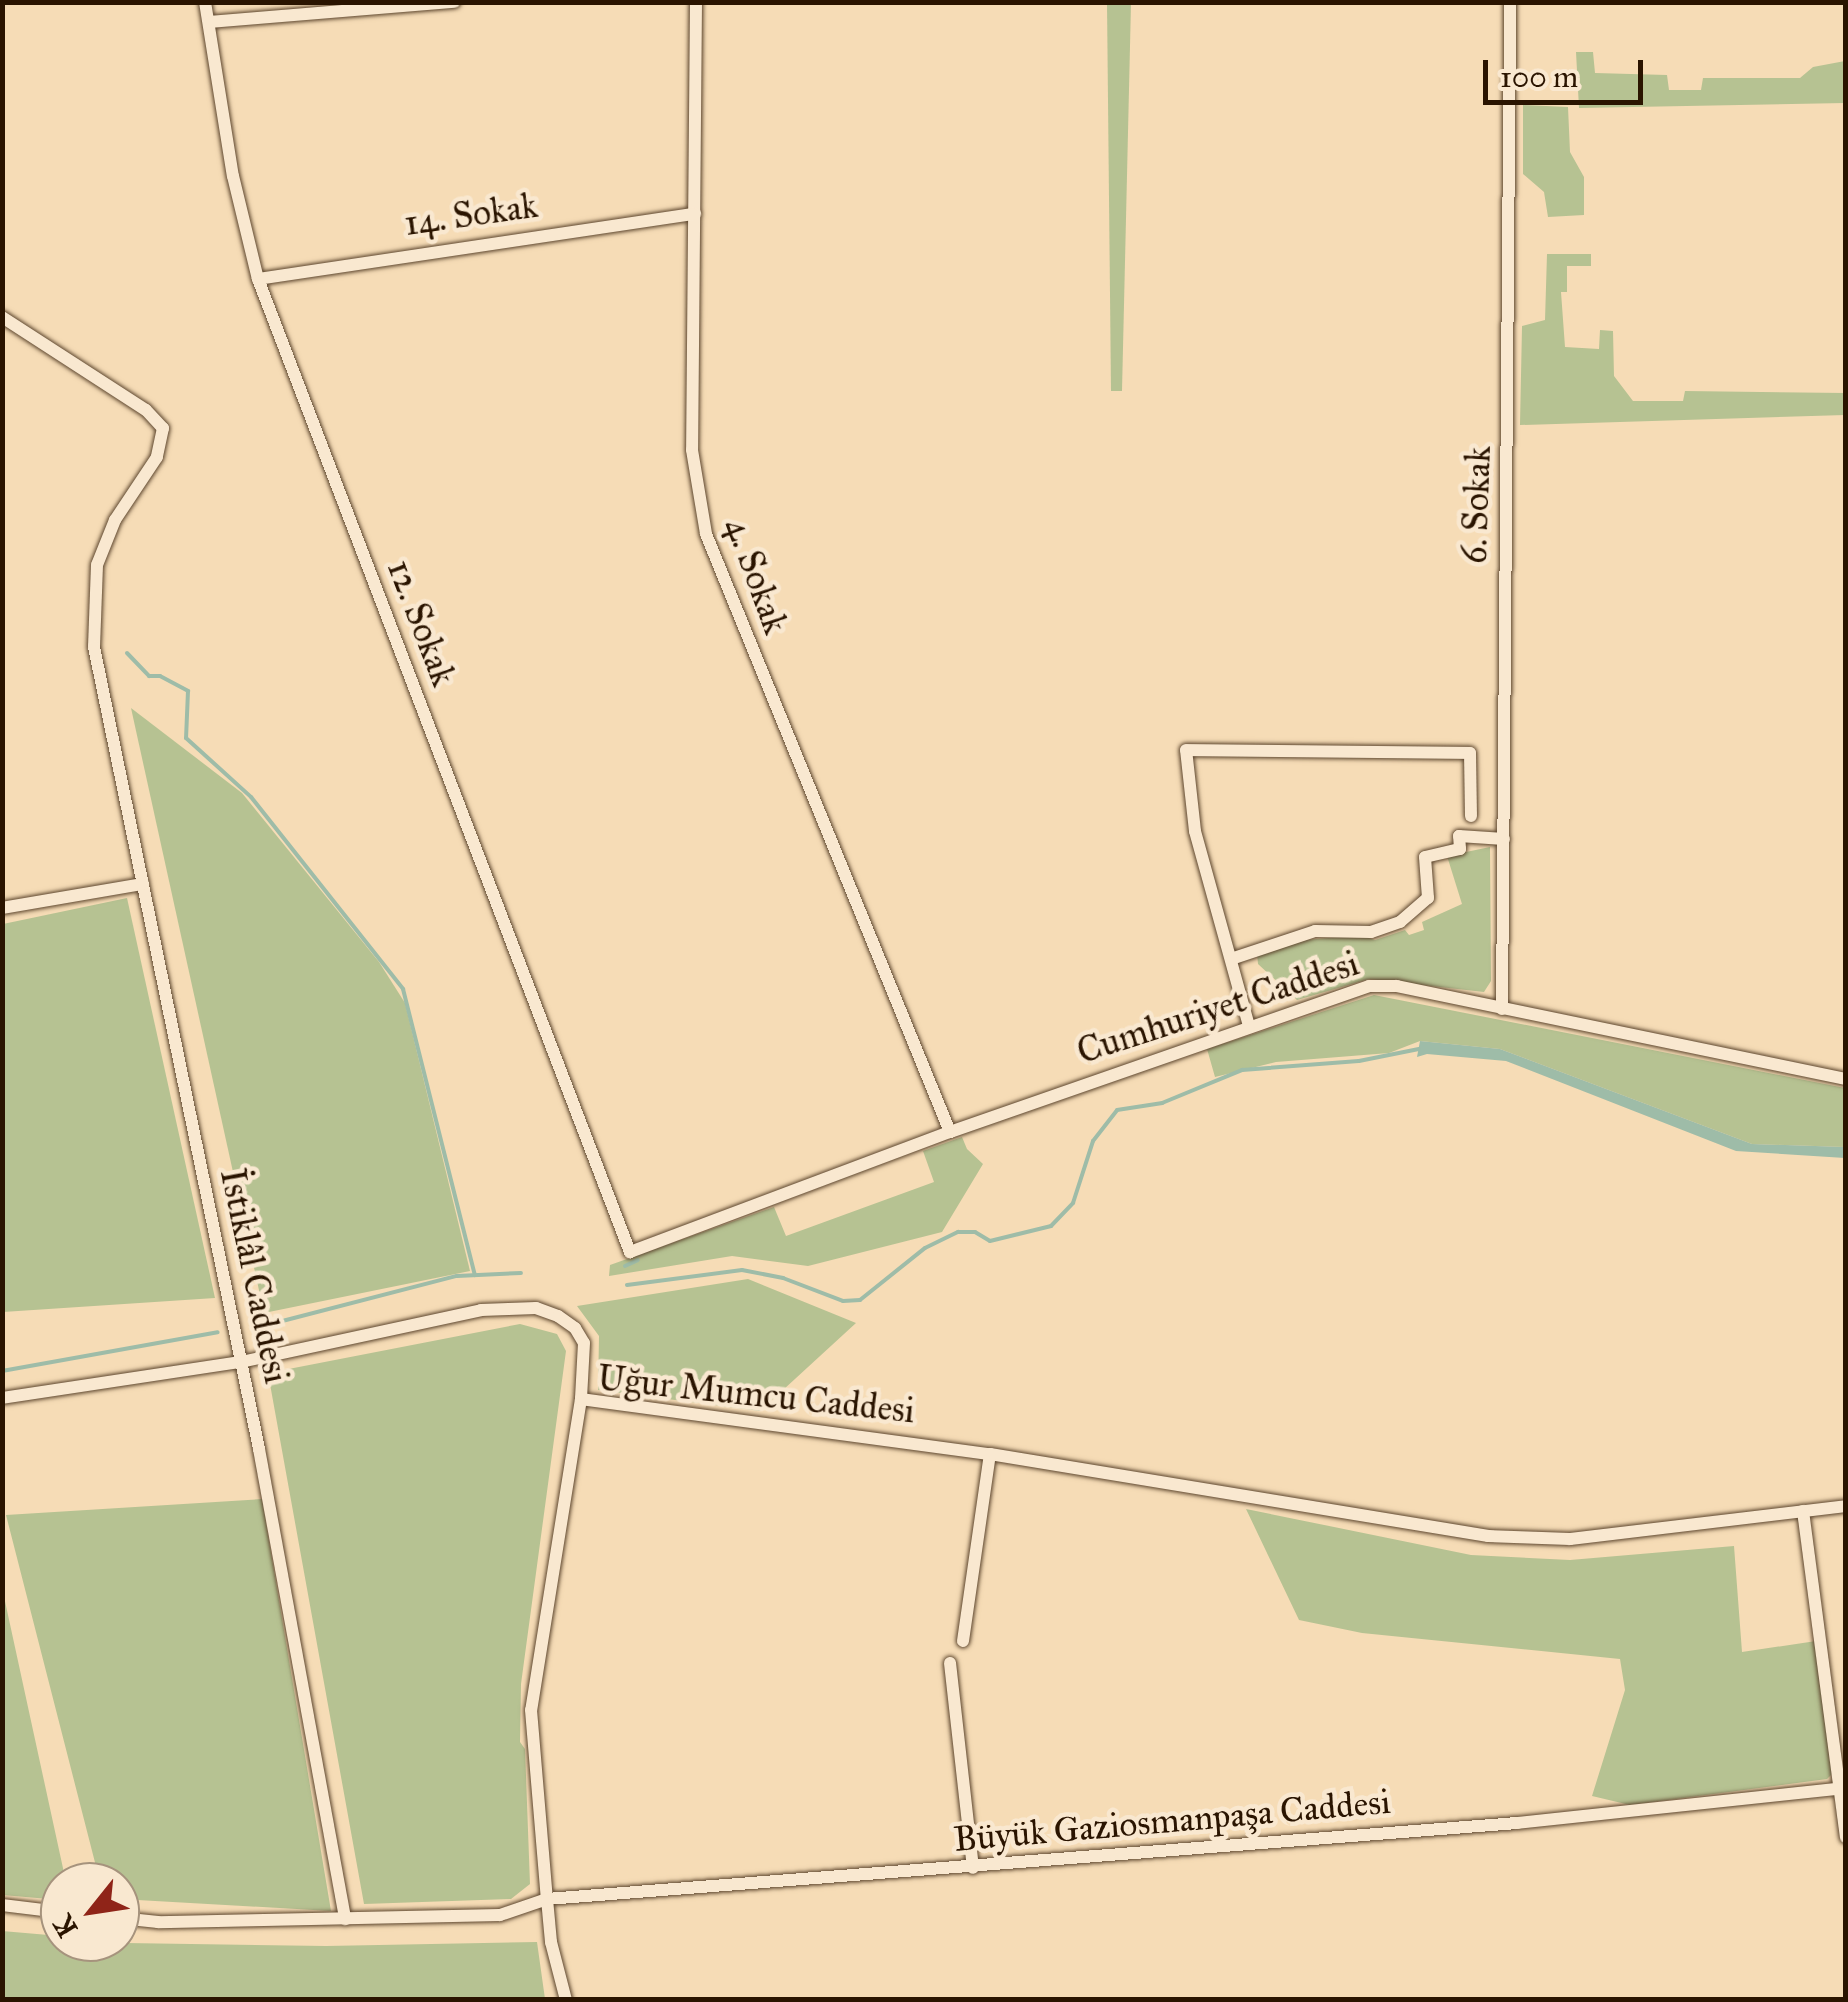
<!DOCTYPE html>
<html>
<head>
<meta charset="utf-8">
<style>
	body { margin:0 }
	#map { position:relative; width:1848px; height:2002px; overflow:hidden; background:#f6dcb6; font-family:"IM FELL Great Primer",serif }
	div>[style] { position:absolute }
	.green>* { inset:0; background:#b6c292 }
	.water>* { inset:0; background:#9ebca8 }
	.stream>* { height:4px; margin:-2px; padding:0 2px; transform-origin:2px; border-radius:2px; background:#9ebca8 }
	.roads { filter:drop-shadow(0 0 2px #5d462e) drop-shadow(0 0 2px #5d462e) }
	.minor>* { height:12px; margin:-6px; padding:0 6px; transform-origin:6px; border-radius:6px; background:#f9e8d0 }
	span { translate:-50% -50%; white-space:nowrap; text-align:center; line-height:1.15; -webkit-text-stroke:9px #f9e8d0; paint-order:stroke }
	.street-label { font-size:35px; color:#2a1400 }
	.frame { position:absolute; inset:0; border:5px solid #2a1400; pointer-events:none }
	.north { position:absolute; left:40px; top:1862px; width:100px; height:100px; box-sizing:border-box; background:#f9e8d0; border:2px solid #a6937d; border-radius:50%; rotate:240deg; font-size:28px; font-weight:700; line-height:40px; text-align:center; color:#2a1400 }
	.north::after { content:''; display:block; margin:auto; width:35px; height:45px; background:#8f2418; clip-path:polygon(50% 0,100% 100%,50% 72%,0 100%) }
	.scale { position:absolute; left:1483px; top:60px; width:160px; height:45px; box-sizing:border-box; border:5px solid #2a1400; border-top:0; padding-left:12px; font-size:30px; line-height:35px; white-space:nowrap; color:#2a1400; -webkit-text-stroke:8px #f9e8d0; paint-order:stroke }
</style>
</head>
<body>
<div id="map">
	<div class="green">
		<div style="clip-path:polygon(1107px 3px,1131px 3px,1122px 391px,1111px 391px)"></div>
		<div style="clip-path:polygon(1576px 52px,1593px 52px,1595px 73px,1667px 75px,1669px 90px,1701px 90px,1703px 78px,1800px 78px,1813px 67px,1845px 61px,1845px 103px,1579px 108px)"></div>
		<div style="clip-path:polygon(1523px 105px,1568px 107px,1570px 152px,1584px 177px,1584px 215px,1548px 217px,1544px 192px,1523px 174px)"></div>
		<div style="clip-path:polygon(1547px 254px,1591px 254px,1591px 266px,1567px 266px,1567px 292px,1561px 292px,1565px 347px,1599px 349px,1600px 330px,1613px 331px,1614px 376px,1633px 401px,1683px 401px,1685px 391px,1845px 393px,1845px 415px,1520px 425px,1522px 326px,1545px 320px)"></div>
		<div style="clip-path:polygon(131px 708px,242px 793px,379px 962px,405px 1003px,470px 1271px,264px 1313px)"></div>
		<div style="clip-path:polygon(1490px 847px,1491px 981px,1484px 992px,1369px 979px,1297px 1000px,1258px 964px,1257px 954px,1306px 940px,1360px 935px,1375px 940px,1405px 930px,1409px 935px,1424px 930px,1422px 922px,1462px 904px,1447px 856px)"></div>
		<div style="clip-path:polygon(127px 898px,215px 1298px,3px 1312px,3px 924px)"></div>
		<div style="clip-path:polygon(1374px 995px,1845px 1088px,1845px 1147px,1752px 1144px,1500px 1049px,1420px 1041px,1389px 1053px,1276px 1062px,1215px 1077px,1207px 1049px)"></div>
		<div style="clip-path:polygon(962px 1137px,967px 1149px,983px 1164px,942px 1232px,808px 1266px,732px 1256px,609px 1276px,610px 1265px,774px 1207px,786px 1236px,934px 1182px,923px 1151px)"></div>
		<div style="clip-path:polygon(748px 1279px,856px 1323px,760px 1411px,598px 1390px,599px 1336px,577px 1306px)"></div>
		<div style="clip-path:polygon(520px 1324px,557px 1334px,566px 1351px,521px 1684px,520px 1742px,525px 1749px,530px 1884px,511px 1899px,364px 1904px,268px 1373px)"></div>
		<div style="clip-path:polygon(262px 1499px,331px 1911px,120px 1899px,120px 1882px,100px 1882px,6px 1515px)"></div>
		<div style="clip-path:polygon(1246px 1509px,1471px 1555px,1570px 1560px,1734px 1546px,1742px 1652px,1816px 1641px,1833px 1773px,1827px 1779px,1630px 1805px,1592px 1796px,1625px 1690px,1620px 1659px,1362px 1633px,1299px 1620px)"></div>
		<div style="clip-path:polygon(3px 1592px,66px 1882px,60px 1882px,60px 1900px,3px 1895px)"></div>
		<div style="clip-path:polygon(2px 1931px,60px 1936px,60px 1942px,326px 1946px,537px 1942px,545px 1999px,3px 1999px)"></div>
	</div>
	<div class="water">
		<div style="clip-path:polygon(1420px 1041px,1500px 1049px,1752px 1144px,1845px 1147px,1845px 1158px,1736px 1151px,1506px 1061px,1427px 1054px,1417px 1057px)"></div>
	</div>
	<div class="stream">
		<div style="left:127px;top:653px;width:32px;rotate:46deg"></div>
		<div style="left:149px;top:676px;width:11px"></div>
		<div style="left:160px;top:676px;width:32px;rotate:28deg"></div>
		<div style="left:188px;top:691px;width:47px;rotate:92.4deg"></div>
		<div style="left:186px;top:738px;width:88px;rotate:42.2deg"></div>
		<div style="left:251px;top:797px;width:245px;rotate:51.6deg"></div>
		<div style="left:403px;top:989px;width:295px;rotate:75.9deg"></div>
		<div style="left:625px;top:1266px;width:14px;rotate:-25deg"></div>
		<div style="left:627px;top:1285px;width:116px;rotate:-7.4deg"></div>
		<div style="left:742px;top:1270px;width:42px;rotate:11deg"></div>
		<div style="left:783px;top:1278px;width:64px;rotate:21deg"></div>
		<div style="left:843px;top:1301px;width:17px;rotate:-3deg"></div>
		<div style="left:860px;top:1300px;width:83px;rotate:-38.7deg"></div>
		<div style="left:925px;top:1248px;width:37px;rotate:-26deg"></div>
		<div style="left:958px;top:1232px;width:17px"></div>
		<div style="left:975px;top:1232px;width:17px;rotate:31deg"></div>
		<div style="left:990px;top:1241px;width:63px;rotate:-13.8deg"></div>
		<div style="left:1051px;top:1226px;width:32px;rotate:-46deg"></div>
		<div style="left:1073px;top:1203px;width:65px;rotate:-72.1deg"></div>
		<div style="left:1093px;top:1141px;width:39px;rotate:-52deg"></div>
		<div style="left:1117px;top:1110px;width:46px;rotate:-8.8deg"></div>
		<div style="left:1162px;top:1103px;width:87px;rotate:-22.4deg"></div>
		<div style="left:1242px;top:1070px;width:117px;rotate:-4.4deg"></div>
		<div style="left:1359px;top:1061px;width:61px;rotate:-11.3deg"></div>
		<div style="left:263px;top:1326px;width:200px;rotate:-14.5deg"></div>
		<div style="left:457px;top:1276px;width:64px;rotate:-2.7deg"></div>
		<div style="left:2px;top:1371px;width:219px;rotate:-10.2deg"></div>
	</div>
	<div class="roads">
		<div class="minor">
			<div style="left:205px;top:2px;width:176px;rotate:80.9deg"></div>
			<div style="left:233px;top:176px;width:106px;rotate:76.4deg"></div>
			<div style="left:258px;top:279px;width:1042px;rotate:69.08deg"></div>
			<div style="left:630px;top:1252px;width:342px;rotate:-20.6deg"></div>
			<div style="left:950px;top:1132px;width:444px;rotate:-19.2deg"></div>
			<div style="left:1369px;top:986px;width:28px"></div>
			<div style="left:1397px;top:986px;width:459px;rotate:11.7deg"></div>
			<div style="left:696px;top:2px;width:448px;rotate:90.5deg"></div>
			<div style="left:692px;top:450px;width:85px;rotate:80.5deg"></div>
			<div style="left:706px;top:534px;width:646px;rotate:67.8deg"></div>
			<div style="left:209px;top:22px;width:246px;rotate:-4.7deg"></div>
			<div style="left:258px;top:279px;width:442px;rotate:-8.5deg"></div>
			<div style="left:2px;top:317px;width:171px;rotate:32.9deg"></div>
			<div style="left:146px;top:410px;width:25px;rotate:47deg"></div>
			<div style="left:163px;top:428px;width:30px;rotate:102deg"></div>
			<div style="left:157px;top:457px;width:76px;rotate:123.7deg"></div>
			<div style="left:115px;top:520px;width:48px;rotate:111.8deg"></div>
			<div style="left:97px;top:565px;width:82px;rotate:92.1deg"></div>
			<div style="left:94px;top:647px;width:819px;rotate:78.37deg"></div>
			<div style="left:259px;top:1449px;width:478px;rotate:79.6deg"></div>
			<div style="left:2px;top:908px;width:143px;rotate:-9.7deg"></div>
			<div style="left:1231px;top:959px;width:89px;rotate:-18.4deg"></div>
			<div style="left:1315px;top:931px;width:56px;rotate:1deg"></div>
			<div style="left:1371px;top:932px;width:31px;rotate:-19deg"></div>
			<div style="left:1400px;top:922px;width:37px;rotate:-41deg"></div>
			<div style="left:1428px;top:898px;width:41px;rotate:-94.2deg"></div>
			<div style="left:1425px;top:857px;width:36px;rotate:-13deg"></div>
			<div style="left:1460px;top:849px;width:13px;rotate:-94deg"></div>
			<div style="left:1459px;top:836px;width:45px;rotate:3.8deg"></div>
			<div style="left:1502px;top:1009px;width:1007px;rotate:-89.54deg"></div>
			<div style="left:1249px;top:1026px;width:202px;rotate:-105.5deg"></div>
			<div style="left:1195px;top:831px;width:81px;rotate:-96.3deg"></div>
			<div style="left:1186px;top:750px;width:284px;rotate:0.6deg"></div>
			<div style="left:1470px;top:753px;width:63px;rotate:89.1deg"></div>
			<div style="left:2px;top:1398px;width:242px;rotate:-8.6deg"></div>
			<div style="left:241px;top:1362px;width:246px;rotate:-12.2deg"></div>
			<div style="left:481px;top:1310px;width:55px;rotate:-2.1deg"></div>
			<div style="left:536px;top:1308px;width:23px;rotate:20deg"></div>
			<div style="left:558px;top:1316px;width:21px;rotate:35deg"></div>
			<div style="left:575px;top:1328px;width:17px;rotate:59deg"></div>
			<div style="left:584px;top:1343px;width:56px;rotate:93.1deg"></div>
			<div style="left:581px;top:1399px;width:315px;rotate:99.1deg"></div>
			<div style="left:531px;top:1710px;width:190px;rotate:85.2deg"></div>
			<div style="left:547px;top:1899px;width:50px;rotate:161.2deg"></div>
			<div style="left:500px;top:1915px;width:342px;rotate:178.8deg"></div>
			<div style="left:158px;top:1922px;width:38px;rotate:-174deg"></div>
			<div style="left:581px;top:1399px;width:413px;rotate:7.7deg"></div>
			<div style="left:990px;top:1454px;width:505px;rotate:9.35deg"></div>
			<div style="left:1488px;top:1536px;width:82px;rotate:2.1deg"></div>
			<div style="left:1570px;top:1539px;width:278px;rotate:-6.8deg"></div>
			<div style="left:1803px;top:1511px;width:329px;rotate:82.5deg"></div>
			<div style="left:963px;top:1641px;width:189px;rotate:-81.8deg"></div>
			<div style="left:950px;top:1663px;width:206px;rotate:83.6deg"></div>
			<div style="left:2px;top:1905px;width:58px;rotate:6.9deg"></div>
			<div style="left:566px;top:2000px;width:60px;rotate:-104.5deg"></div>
			<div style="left:551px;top:1942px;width:43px;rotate:-95.3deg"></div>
			<div style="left:547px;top:1899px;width:973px;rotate:-4.48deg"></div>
			<div style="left:1517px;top:1823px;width:331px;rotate:-6.1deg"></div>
		</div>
	</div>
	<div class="street-label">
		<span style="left:471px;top:215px;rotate:-8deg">14. Sokak</span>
		<span style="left:1477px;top:505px;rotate:-88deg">6. Sokak</span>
		<span style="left:756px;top:576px;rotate:70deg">4. Sokak</span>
		<span style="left:421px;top:623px;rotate:69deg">12. Sokak</span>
		<span style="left:1218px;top:1008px;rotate:-18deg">Cumhuriyet Caddesi</span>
		<span style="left:254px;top:1276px;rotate:78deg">İstiklâl Caddesi</span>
		<span style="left:756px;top:1395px;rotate:6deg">Uğur Mumcu Caddesi</span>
		<span style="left:1172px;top:1821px;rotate:-5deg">Büyük Gaziosmanpaşa Caddesi</span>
	</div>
	<div class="frame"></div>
	<div class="north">K</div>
	<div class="scale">100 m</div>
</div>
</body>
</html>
